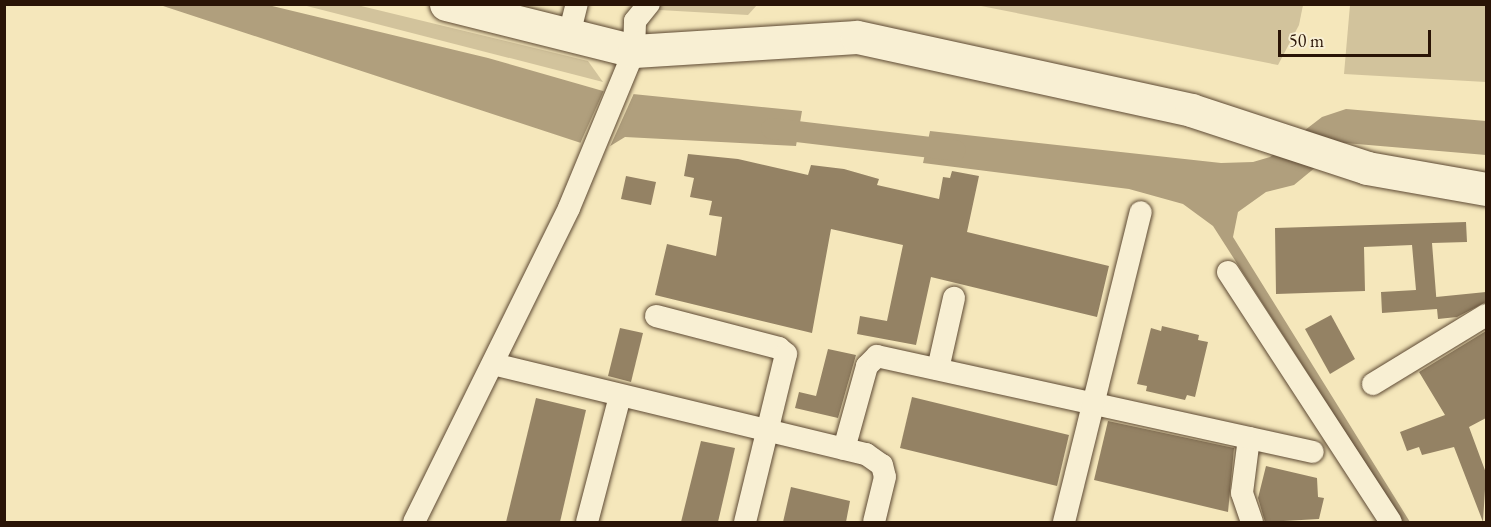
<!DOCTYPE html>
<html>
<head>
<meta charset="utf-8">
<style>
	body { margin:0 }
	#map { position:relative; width:1491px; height:527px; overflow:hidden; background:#f5e7bb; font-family:"EB Garamond",serif }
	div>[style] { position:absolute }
	.green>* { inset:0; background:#d2c39c }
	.water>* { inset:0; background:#b09f7d }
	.pier>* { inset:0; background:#f5e7bb }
	.canal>* { height:21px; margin:-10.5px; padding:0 10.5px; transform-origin:10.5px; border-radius:10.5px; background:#b09f7d }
	.building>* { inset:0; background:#948264 }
	.roads { filter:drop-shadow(0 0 2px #5d4933) drop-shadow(0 0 2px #5d4933) }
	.street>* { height:22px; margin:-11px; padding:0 11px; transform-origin:11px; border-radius:11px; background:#f8efd3 }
	.secondary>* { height:33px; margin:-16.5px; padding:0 16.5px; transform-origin:16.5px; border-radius:16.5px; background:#f8efd3 }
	span { translate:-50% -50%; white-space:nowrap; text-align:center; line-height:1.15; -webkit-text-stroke:4.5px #f8efd3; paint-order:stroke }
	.frame { position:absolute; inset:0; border:6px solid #2a1406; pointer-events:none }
	.scale { position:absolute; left:1278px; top:30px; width:153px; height:27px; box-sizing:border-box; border:3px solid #2a1406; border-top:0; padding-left:8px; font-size:18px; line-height:21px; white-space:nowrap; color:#2a1406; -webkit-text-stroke:4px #f8efd3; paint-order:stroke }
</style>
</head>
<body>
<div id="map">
	<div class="green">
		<div style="clip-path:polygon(657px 4px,757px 5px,748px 15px,659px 10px)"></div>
		<div style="clip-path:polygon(303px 5px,357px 5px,588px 61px,603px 82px)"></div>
		<div style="clip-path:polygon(976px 5px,1303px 5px,1299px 25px,1278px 65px)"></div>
		<div style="clip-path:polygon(1350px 5px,1486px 5px,1486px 82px,1344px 74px)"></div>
	</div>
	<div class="water">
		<div style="clip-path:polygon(160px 5px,268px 5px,488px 58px,603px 91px,802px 111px,796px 146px,625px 137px,607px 148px,581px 143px)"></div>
		<div style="clip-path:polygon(1346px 109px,1486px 121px,1486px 155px,1345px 143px,1294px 185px,1266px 192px,1238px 212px,1233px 237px,1410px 522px,1403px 522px,1213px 226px,1183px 204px,1129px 189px,923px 163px,930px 131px,1221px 163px,1253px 162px,1270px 157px,1322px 117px)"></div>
	</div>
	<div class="pier">
		<div style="clip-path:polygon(605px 88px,635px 91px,608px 151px,579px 146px)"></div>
	</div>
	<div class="canal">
		<div style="left:771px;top:128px;width:185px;rotate:6.8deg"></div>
	</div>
	<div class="building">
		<div style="clip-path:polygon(688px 154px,738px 159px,808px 175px,811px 165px,844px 169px,879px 179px,877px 185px,939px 199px,943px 177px,950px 178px,952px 171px,979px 176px,967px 232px,1109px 266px,1097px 317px,931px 277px,916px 345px,857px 334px,860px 316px,887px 321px,903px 245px,831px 229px,812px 333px,655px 295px,667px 244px,716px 256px,722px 217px,709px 215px,712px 201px,690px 197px,694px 178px,684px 176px)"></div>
		<div style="clip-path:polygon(626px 176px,656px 182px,651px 205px,621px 199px)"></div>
		<div style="clip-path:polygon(1466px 222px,1467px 242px,1432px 243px,1437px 307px,1436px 297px,1486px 292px,1486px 302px,1457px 317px,1438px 319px,1437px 309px,1382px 313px,1381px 292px,1416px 290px,1412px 245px,1364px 247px,1365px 291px,1276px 294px,1275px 228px)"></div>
		<div style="clip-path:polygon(1331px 315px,1355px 359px,1330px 374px,1305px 329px)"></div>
		<div style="clip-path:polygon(1162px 326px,1199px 335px,1198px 340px,1208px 342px,1195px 397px,1187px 395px,1185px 400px,1146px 391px,1147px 386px,1137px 384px,1151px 328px,1161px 331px)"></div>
		<div style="clip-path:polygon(620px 328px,643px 333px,631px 382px,608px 376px)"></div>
		<div style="clip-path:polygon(1486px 331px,1486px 418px,1469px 427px,1486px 473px,1483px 522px,1454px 447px,1422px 455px,1419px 447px,1407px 451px,1400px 432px,1445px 415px,1419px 372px)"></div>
		<div style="clip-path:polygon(828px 349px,856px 355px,838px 418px,795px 408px,799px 392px,816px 396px)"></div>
		<div style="clip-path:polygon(912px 397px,1069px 435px,1057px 486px,900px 448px)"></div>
		<div style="clip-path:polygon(536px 398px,586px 410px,560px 522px,506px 522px)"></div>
		<div style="clip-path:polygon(1108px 421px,1234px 448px,1228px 512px,1094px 480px)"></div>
		<div style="clip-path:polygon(701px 441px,735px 448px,728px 479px,718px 522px,681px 522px)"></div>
		<div style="clip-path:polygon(1266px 466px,1317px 478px,1318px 497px,1324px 498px,1319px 519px,1265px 522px,1258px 498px)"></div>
		<div style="clip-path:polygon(791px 487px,850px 501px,846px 522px,783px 522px)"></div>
	</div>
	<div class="roads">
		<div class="street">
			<div style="left:569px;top:35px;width:32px;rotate:-76deg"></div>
			<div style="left:1228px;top:272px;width:298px;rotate:56.9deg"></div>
			<div style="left:656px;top:316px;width:127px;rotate:14.6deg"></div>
			<div style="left:779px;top:348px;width:9px;rotate:41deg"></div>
			<div style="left:786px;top:354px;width:173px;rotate:103.7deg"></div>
			<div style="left:493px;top:364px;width:384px;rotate:13.6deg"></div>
			<div style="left:866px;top:454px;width:19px;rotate:35deg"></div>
			<div style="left:882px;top:465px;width:12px;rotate:76deg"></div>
			<div style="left:885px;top:477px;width:46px;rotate:103.7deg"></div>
			<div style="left:938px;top:369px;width:73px;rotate:-77.3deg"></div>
			<div style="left:1373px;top:384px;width:132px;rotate:-31.4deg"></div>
			<div style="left:1249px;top:438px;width:55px;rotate:97.3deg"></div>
			<div style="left:1242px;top:493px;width:31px;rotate:71deg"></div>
			<div style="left:844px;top:449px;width:86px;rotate:-74.5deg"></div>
			<div style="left:867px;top:366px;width:14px;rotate:-45deg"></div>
			<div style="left:877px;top:356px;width:446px;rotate:12.4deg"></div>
			<div style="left:414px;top:522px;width:350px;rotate:-63.7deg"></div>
			<div style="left:569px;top:208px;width:170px;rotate:-67.5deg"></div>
			<div style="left:634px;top:51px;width:30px;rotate:-88deg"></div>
			<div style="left:635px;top:21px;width:22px;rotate:-51deg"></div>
			<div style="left:587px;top:522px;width:130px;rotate:-75.3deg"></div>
			<div style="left:1064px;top:522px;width:319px;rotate:-76.1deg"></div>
		</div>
		<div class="secondary">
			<div style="left:446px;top:4px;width:194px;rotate:14deg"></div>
			<div style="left:634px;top:51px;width:223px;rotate:-3.6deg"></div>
			<div style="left:857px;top:37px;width:342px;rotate:12.3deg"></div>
			<div style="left:1191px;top:110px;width:185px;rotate:18.2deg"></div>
			<div style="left:1367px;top:168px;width:121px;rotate:10deg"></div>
		</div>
	</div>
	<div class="frame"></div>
	<div class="scale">50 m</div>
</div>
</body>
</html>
